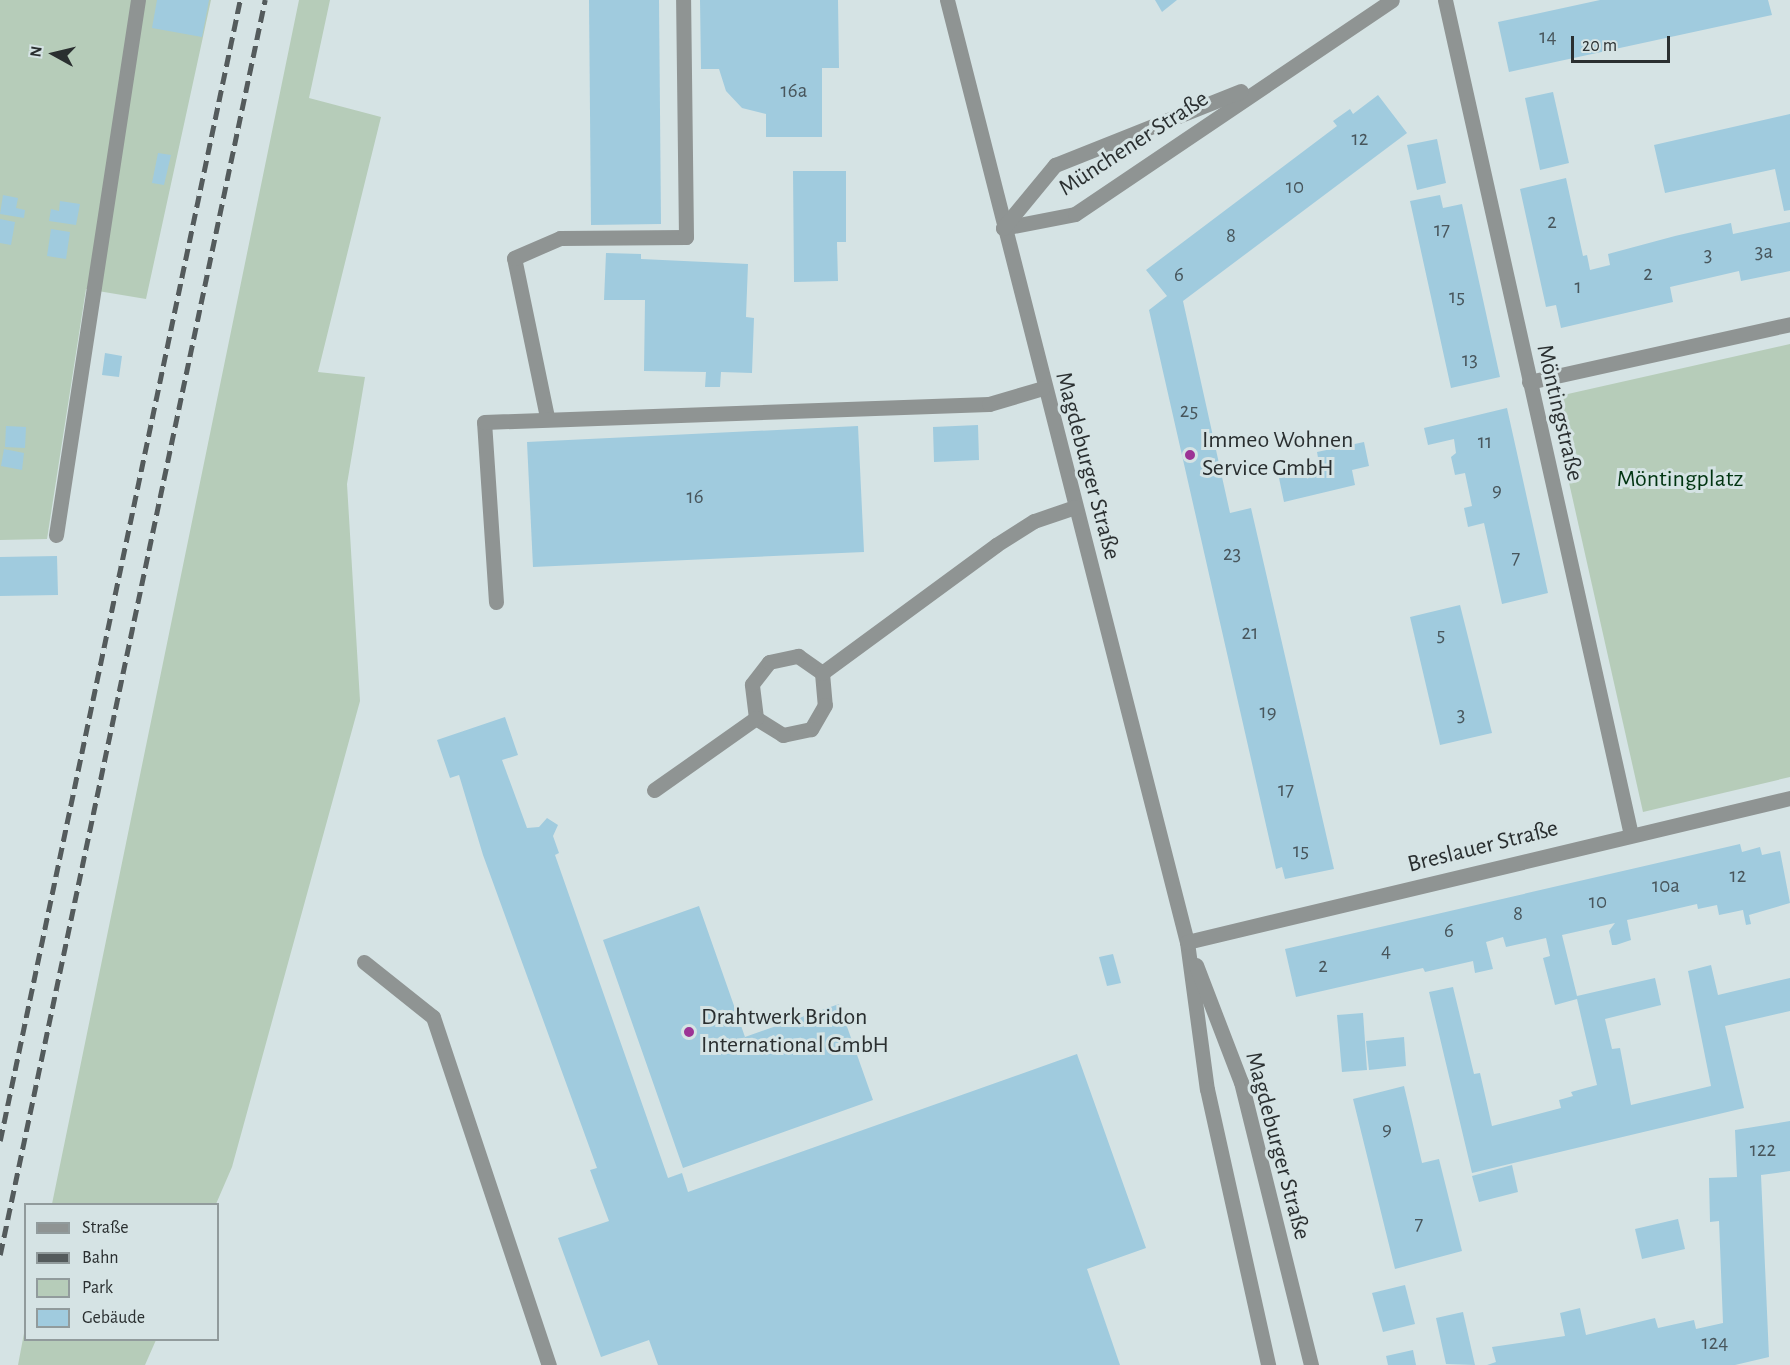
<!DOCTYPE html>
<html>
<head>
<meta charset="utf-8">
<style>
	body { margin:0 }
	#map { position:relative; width:1790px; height:1365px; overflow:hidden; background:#d5e3e4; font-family:"Alegreya Sans",sans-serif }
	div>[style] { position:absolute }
	.green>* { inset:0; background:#b6ccb9 }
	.building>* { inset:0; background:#a0cbde }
	.minor>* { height:15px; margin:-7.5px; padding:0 7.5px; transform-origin:7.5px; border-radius:7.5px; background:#8f9493 }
	.rail>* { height:4.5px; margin-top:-2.25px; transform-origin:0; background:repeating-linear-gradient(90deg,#545b5c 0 12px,transparent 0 18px) }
	.dots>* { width:16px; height:16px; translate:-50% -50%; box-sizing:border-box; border:3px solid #d5e3e4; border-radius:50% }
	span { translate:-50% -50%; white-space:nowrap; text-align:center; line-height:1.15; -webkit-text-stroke:6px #d5e3e4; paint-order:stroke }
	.number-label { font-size:21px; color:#48565c }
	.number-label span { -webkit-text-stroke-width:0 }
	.street-label { font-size:24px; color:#2a2f30 }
	.poi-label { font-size:24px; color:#2a2f30 }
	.left { translate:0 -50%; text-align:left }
	.park-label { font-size:24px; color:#003411 }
	.legend { position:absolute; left:24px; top:1203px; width:195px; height:138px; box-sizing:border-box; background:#d5e3e4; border:2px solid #919b9c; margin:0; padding:8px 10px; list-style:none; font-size:18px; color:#2a2f30 }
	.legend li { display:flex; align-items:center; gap:12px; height:30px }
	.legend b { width:30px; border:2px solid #919b9c }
	.north { position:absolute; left:24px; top:24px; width:60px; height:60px; -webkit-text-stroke:4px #d5e3e4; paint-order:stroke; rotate:278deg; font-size:16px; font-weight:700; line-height:24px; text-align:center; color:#2a2f30 }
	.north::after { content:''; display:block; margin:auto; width:21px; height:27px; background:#2a2f30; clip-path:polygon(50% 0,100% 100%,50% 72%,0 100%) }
	.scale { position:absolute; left:1571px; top:36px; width:99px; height:27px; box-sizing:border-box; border:3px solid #2a2f30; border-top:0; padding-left:8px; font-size:18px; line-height:21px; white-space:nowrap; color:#2a2f30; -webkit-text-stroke:4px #d5e3e4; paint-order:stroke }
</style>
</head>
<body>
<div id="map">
	<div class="green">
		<div style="clip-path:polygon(0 0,211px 0,146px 299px,86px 289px,47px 539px,0 540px)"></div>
		<div style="clip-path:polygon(299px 0,330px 0,309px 98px,381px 117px,318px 372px,365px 377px,347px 484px,360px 701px,232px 1167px,216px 1204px,52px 1204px)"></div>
		<div style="clip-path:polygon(1790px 344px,1790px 777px,1643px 812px,1550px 398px)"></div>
		<div style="clip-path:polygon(25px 1328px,26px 1340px,156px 1340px,145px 1365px,18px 1365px)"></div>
	</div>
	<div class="building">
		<div style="clip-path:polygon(157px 0,209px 0,202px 37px,152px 28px)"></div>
		<div style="clip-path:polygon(589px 0,659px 0,661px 224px,591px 225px)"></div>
		<div style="clip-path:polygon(700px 0,838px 0,839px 68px,822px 68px,822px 137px,766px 137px,766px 114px,742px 108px,726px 91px,719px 69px,701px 69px)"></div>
		<div style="clip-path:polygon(1155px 0,1177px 0,1162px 12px)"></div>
		<div style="clip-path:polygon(1600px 0,1768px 0,1772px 15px,1509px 72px,1498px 22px)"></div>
		<div style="clip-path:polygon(1553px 92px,1569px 163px,1540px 170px,1525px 98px)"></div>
		<div style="clip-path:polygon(1378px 95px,1407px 133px,1183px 301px,1230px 513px,1251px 508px,1334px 869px,1285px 879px,1282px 867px,1276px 869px,1149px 310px,1167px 296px,1146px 270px,1337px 126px,1333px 121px,1350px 109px,1353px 114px)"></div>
		<div style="clip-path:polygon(1790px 114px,1790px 210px,1784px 211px,1775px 169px,1665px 193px,1654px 145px)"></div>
		<div style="clip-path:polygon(1437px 139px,1446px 183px,1417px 190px,1407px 145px)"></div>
		<div style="clip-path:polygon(158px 153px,171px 155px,164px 185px,152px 183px)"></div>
		<div style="clip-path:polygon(793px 171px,846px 171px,846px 242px,837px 242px,838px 281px,794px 282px)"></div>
		<div style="clip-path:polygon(1566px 178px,1583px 256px,1587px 255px,1590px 270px,1610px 265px,1608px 254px,1675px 236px,1731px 223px,1733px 234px,1790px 222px,1790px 271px,1741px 281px,1739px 271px,1670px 287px,1673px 302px,1561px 328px,1556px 305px,1546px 307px,1520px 189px)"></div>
		<div style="clip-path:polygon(3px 195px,18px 198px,16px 208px,25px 210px,24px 218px,0 214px)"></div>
		<div style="clip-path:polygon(1440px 195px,1443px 208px,1462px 204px,1500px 377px,1451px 388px,1410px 201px)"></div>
		<div style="clip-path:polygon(60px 201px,80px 204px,76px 225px,49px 221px,51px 209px,59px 211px)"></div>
		<div style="clip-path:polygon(0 219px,15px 222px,11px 245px,0 243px)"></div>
		<div style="clip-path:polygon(51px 229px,70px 232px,66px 259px,47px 256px)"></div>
		<div style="clip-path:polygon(606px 253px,641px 254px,641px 259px,748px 264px,746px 317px,754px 318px,752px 373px,721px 372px,720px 387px,705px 387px,706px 372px,644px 371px,645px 300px,604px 300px)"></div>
		<div style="clip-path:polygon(105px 353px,122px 356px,119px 377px,102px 375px)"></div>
		<div style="clip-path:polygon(1507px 408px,1548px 593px,1502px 604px,1484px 523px,1468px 527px,1464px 508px,1472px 506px,1465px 473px,1455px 475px,1451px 457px,1456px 453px,1454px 439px,1428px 445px,1424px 428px)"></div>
		<div style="clip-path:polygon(978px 425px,979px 460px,934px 462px,933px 427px)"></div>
		<div style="clip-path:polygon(6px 426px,26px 427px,25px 448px,5px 447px)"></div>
		<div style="clip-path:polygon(858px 426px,864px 552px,533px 567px,527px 442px)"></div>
		<div style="clip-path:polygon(1364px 442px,1369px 466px,1352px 470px,1355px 485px,1284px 502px,1279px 478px,1320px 469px,1317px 452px)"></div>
		<div style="clip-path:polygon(4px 449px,24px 453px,22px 470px,1px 466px)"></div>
		<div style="clip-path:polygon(57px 556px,58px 595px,0 596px,0 557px)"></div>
		<div style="clip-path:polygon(1460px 605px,1492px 733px,1440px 745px,1410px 617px)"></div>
		<div style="clip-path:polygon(505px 717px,518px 755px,502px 760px,527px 828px,539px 827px,547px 818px,558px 825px,553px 836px,559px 853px,555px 855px,668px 1178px,682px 1173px,688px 1192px,1077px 1054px,1146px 1248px,1087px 1269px,1120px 1365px,658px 1365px,649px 1340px,601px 1357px,558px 1238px,609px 1221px,590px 1170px,597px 1168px,483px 855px,459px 775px,450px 778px,437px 740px)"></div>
		<div style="clip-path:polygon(1740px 844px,1742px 852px,1760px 847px,1762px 855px,1780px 851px,1790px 903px,1749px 915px,1751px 924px,1746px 925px,1743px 910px,1719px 915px,1717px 905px,1698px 909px,1697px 904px,1645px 916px,1627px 920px,1631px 940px,1616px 945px,1612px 945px,1609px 931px,1615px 923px,1562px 935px,1577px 996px,1655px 978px,1661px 1005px,1605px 1019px,1612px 1049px,1620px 1048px,1631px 1105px,1711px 1086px,1688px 971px,1711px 965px,1718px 995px,1790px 978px,1790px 1011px,1725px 1026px,1744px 1108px,1472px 1173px,1429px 992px,1453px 987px,1474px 1074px,1480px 1073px,1492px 1126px,1561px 1108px,1559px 1100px,1573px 1096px,1571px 1092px,1597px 1085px,1577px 999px,1555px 1005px,1543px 958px,1550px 956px,1546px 938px,1506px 947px,1503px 937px,1486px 942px,1493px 969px,1475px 973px,1473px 961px,1425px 972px,1423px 968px,1296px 997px,1285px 949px)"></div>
		<div style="clip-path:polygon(699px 906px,745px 1037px,839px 1004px,873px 1100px,683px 1168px,603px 940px)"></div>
		<div style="clip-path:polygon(1113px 954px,1121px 983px,1107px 986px,1099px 957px)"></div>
		<div style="clip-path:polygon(1363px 1013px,1367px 1070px,1342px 1072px,1337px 1015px)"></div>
		<div style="clip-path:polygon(1404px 1037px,1406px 1066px,1369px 1070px,1366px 1041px)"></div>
		<div style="clip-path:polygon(1404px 1086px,1422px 1163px,1439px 1159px,1462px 1251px,1395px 1269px,1353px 1099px)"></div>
		<div style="clip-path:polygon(1790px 1121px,1790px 1171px,1761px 1175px,1769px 1357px,1735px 1365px,1487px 1365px,1496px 1362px,1492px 1347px,1565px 1336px,1560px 1313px,1580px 1308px,1586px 1335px,1655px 1318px,1658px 1328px,1694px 1320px,1696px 1329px,1723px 1323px,1719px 1221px,1710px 1222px,1709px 1178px,1737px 1177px,1735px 1130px)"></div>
		<div style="clip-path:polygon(1512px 1165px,1518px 1192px,1479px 1202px,1472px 1176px)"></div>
		<div style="clip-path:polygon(1678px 1219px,1685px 1249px,1642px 1259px,1635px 1229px)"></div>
		<div style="clip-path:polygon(1405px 1285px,1415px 1324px,1383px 1332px,1372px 1293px)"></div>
		<div style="clip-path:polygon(1463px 1312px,1475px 1365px,1446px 1364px,1436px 1318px)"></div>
		<div style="clip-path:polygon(1413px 1350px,1416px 1365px,1388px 1365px,1386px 1356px)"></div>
	</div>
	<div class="minor">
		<div style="left:947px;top:0;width:972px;rotate:75.71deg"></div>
		<div style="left:1187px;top:942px;width:148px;rotate:82.3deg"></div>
		<div style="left:1207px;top:1089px;width:283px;rotate:77.5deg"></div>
		<div style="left:1445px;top:0;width:855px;rotate:77.44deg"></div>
		<div style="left:1003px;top:228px;width:73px;rotate:-11deg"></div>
		<div style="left:1075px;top:214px;width:382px;rotate:-34deg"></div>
		<div style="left:1003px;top:228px;width:82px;rotate:-50.5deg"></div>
		<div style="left:1055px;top:165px;width:200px;rotate:-21.7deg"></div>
		<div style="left:1529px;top:382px;width:267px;rotate:-12.5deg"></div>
		<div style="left:547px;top:417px;width:162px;rotate:-101.7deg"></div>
		<div style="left:514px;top:258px;width:50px;rotate:-23.5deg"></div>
		<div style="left:560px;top:238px;width:126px;rotate:-0.5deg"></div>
		<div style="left:686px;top:237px;width:237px;rotate:-90.7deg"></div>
		<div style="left:56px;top:535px;width:541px;rotate:-81.29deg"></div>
		<div style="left:496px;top:602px;width:180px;rotate:-93.8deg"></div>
		<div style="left:484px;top:422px;width:505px;rotate:-2.04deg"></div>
		<div style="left:989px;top:404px;width:56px;rotate:-16.5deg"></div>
		<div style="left:798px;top:656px;width:29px;rotate:35deg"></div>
		<div style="left:822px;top:673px;width:32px;rotate:85deg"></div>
		<div style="left:825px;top:705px;width:28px;rotate:120deg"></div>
		<div style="left:811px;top:729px;width:29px;rotate:168deg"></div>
		<div style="left:783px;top:735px;width:32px;rotate:-148deg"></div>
		<div style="left:756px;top:718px;width:34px;rotate:-97deg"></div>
		<div style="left:752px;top:684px;width:28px;rotate:-52deg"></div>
		<div style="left:769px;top:662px;width:30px;rotate:-12deg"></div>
		<div style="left:822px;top:673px;width:216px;rotate:-36.3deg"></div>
		<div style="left:996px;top:545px;width:45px;rotate:-32.3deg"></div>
		<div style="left:1034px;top:521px;width:43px;rotate:-18.9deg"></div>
		<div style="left:654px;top:790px;width:125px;rotate:-35.2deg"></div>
		<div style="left:1187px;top:942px;width:620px;rotate:-13.43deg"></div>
		<div style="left:364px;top:962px;width:88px;rotate:38.6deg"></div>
		<div style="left:433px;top:1017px;width:367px;rotate:71.6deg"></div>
		<div style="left:1196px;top:965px;width:125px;rotate:69deg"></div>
		<div style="left:1241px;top:1082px;width:292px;rotate:76.1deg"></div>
	</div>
	<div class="rail">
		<div style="left:0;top:1141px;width:1166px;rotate:-78.12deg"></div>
		<div style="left:0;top:1255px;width:1283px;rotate:-78.08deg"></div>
	</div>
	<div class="dots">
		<div style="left:1190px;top:455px;background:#9c3395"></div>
		<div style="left:689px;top:1032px;background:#9c3395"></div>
	</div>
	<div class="number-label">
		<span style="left:1548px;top:37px">14</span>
		<span style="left:794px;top:91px">16a</span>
		<span style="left:1360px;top:139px">12</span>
		<span style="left:1295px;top:187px">10</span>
		<span style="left:1552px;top:222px">2</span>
		<span style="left:1442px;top:230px">17</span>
		<span style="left:1231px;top:236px">8</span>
		<span style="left:1764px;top:252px">3a</span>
		<span style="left:1708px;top:255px">3</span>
		<span style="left:1648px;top:274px">2</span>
		<span style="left:1179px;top:275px">6</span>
		<span style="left:1578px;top:287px">1</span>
		<span style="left:1457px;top:297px">15</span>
		<span style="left:1470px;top:360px">13</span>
		<span style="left:1189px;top:411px">25</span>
		<span style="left:1485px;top:442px">11</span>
		<span style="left:1497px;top:490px">9</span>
		<span style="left:695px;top:497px">16</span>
		<span style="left:1232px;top:554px">23</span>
		<span style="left:1516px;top:558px">7</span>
		<span style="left:1250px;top:633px">21</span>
		<span style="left:1441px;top:635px">5</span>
		<span style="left:1268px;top:712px">19</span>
		<span style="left:1461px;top:715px">3</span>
		<span style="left:1286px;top:790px">17</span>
		<span style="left:1301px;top:851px">15</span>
		<span style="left:1738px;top:876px">12</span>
		<span style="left:1666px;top:886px">10a</span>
		<span style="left:1598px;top:902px">10</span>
		<span style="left:1518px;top:914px">8</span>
		<span style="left:1449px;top:931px">6</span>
		<span style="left:1386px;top:951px">4</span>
		<span style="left:1323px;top:966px">2</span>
		<span style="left:1387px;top:1129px">9</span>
		<span style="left:1763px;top:1150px">122</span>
		<span style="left:1419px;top:1224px">7</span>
		<span style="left:1715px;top:1343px">124</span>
	</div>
	<div class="street-label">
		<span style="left:1134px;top:144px;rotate:-33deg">Münchener Straße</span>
		<span style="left:1559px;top:413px;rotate:77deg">Möntingstraße</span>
		<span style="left:1087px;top:466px;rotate:75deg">Magdeburger Straße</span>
		<span style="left:1483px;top:847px;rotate:-14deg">Breslauer Straße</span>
		<span style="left:1277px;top:1146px;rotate:75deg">Magdeburger Straße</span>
	</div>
	<div class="poi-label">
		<span class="left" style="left:1202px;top:455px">Immeo Wohnen<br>Service GmbH</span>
		<span class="left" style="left:701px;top:1032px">Drahtwerk Bridon<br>International GmbH</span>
	</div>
	<div class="park-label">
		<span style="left:1680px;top:480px">Möntingplatz</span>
	</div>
	<ul class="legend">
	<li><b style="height:8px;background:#8f9493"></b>Straße</li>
	<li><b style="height:8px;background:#545b5c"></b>Bahn</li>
	<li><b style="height:16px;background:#b6ccb9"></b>Park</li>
	<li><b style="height:16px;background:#a0cbde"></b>Gebäude</li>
	</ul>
	<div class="north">N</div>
	<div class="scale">20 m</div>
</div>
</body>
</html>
